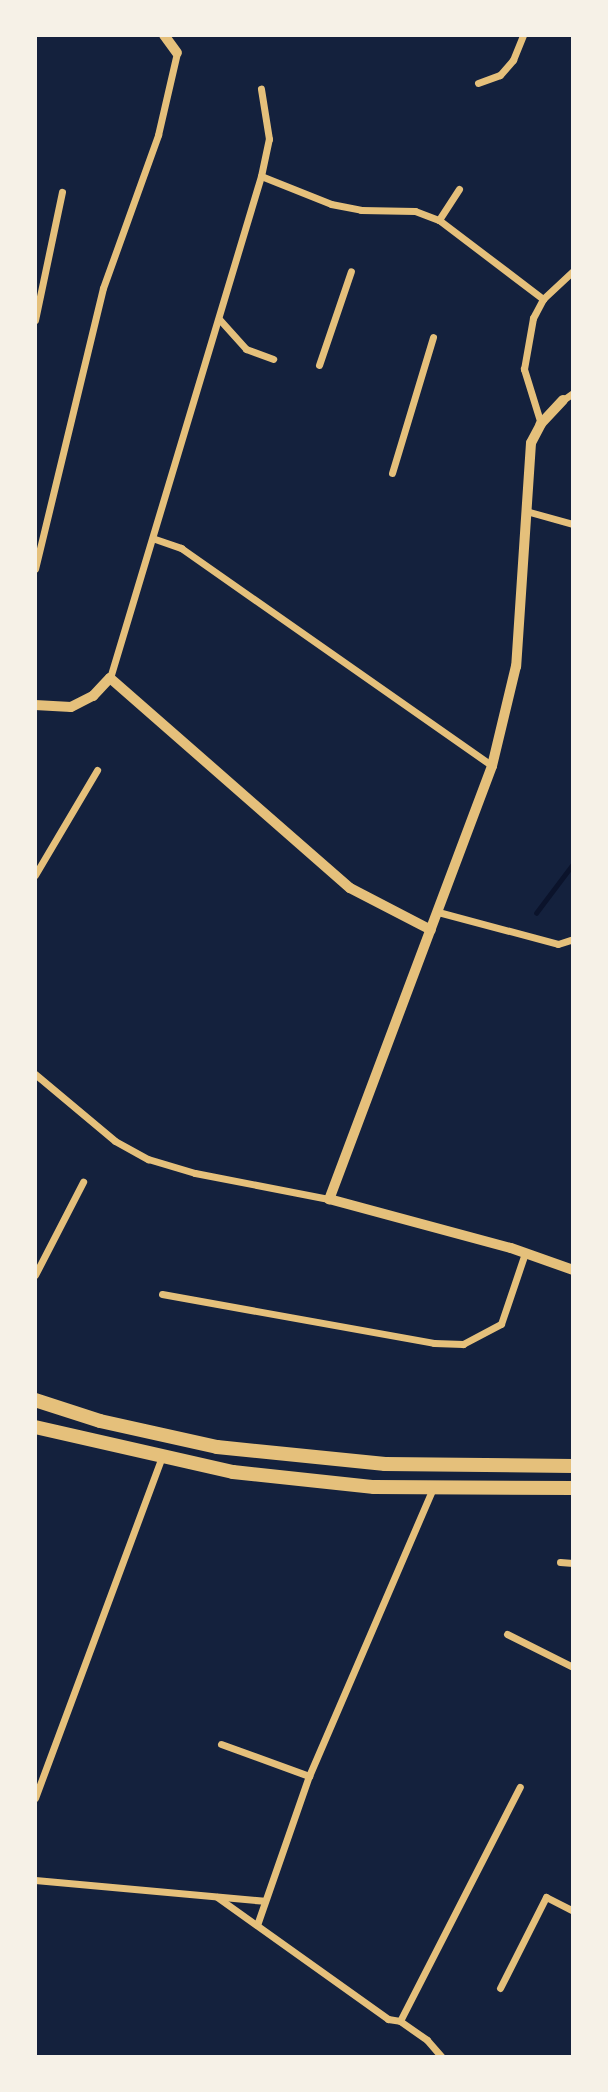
<!DOCTYPE html>
<html>
<head>
<meta charset="utf-8">
<style>
	body { margin:0 }
	#map { position:relative; width:608px; height:2092px; overflow:hidden; background:#14213d; font-family:Inter,sans-serif }
	div>[style] { position:absolute }
	.stream>* { height:4.5px; margin:-2.25px; padding:0 2.25px; transform-origin:2.25px; border-radius:2.25px; background:#0b132b }
	.minor>* { height:7px; margin:-3.5px; padding:0 3.5px; transform-origin:3.5px; border-radius:3.5px; background:#e5c07b }
	.tertiary>* { height:10px; margin:-5px; padding:0 5px; transform-origin:5px; border-radius:5px; background:#e5c07b }
	.secondary>* { height:10px; margin:-5px; padding:0 5px; transform-origin:5px; border-radius:5px; background:#e5c07b }
	.trunk>* { height:14px; margin:-7px; padding:0 7px; transform-origin:7px; border-radius:7px; background:#e5c07b }
	span { translate:-50% -50%; white-space:nowrap; text-align:center; line-height:1.15; -webkit-text-stroke:6px #f6f1e7; paint-order:stroke }
	.frame { position:absolute; inset:0; border:37px solid #f6f1e7; pointer-events:none }
</style>
</head>
<body>
<div id="map">
	<div class="stream">
		<div style="left:536px;top:913px;width:61px;rotate:-52.9deg"></div>
	</div>
	<div class="minor">
		<div style="left:478px;top:83px;width:23px;rotate:-20deg"></div>
		<div style="left:500px;top:75px;width:20px;rotate:-49deg"></div>
		<div style="left:513px;top:60px;width:27px;rotate:-68deg"></div>
		<div style="left:261px;top:176px;width:75px;rotate:21.8deg"></div>
		<div style="left:331px;top:204px;width:31px;rotate:11deg"></div>
		<div style="left:361px;top:210px;width:54px;rotate:1.1deg"></div>
		<div style="left:415px;top:211px;width:26px;rotate:21deg"></div>
		<div style="left:459px;top:189px;width:37px;rotate:123deg"></div>
		<div style="left:439px;top:220px;width:131px;rotate:37.2deg"></div>
		<div style="left:35px;top:320px;width:131px;rotate:-78.1deg"></div>
		<div style="left:220px;top:320px;width:39px;rotate:48deg"></div>
		<div style="left:246px;top:349px;width:29px;rotate:20deg"></div>
		<div style="left:319px;top:365px;width:99px;rotate:-71.2deg"></div>
		<div style="left:563px;top:400px;width:12px;rotate:-35deg"></div>
		<div style="left:541px;top:424px;width:58px;rotate:-107.2deg"></div>
		<div style="left:524px;top:369px;width:52px;rotate:-80deg"></div>
		<div style="left:533px;top:318px;width:21px;rotate:-62deg"></div>
		<div style="left:543px;top:299px;width:41px;rotate:-43deg"></div>
		<div style="left:392px;top:473px;width:142px;rotate:-73.2deg"></div>
		<div style="left:526px;top:511px;width:49px;rotate:15.5deg"></div>
		<div style="left:155px;top:539px;width:28px;rotate:19deg"></div>
		<div style="left:181px;top:548px;width:380px;rotate:35deg"></div>
		<div style="left:35px;top:569px;width:289px;rotate:-76.4deg"></div>
		<div style="left:103px;top:288px;width:163px;rotate:-70.2deg"></div>
		<div style="left:158px;top:135px;width:84px;rotate:-77deg"></div>
		<div style="left:110px;top:678px;width:524px;rotate:-73.26deg"></div>
		<div style="left:261px;top:176px;width:38px;rotate:-78deg"></div>
		<div style="left:269px;top:139px;width:51px;rotate:-99.1deg"></div>
		<div style="left:35px;top:875px;width:122px;rotate:-59.4deg"></div>
		<div style="left:438px;top:912px;width:124px;rotate:14.9deg"></div>
		<div style="left:558px;top:944px;width:16px;rotate:-18deg"></div>
		<div style="left:35px;top:1074px;width:104px;rotate:39.9deg"></div>
		<div style="left:115px;top:1141px;width:38px;rotate:29deg"></div>
		<div style="left:148px;top:1159px;width:49px;rotate:16.6deg"></div>
		<div style="left:195px;top:1173px;width:136px;rotate:11deg"></div>
		<div style="left:35px;top:1275px;width:105px;rotate:-62.7deg"></div>
		<div style="left:162px;top:1294px;width:276px;rotate:10.2deg"></div>
		<div style="left:434px;top:1343px;width:29px;rotate:2deg"></div>
		<div style="left:463px;top:1344px;width:43px;rotate:-27.8deg"></div>
		<div style="left:501px;top:1324px;width:75px;rotate:-71.3deg"></div>
		<div style="left:560px;top:1562px;width:13px;rotate:4deg"></div>
		<div style="left:507px;top:1634px;width:74px;rotate:26.6deg"></div>
		<div style="left:221px;top:1744px;width:94px;rotate:20deg"></div>
		<div style="left:35px;top:1798px;width:365px;rotate:-69.6deg"></div>
		<div style="left:35px;top:1880px;width:230px;rotate:5.2deg"></div>
		<div style="left:217px;top:1897px;width:210px;rotate:35.5deg"></div>
		<div style="left:388px;top:2019px;width:12px;rotate:9deg"></div>
		<div style="left:400px;top:2021px;width:33px;rotate:35deg"></div>
		<div style="left:427px;top:2040px;width:23px;rotate:49deg"></div>
		<div style="left:257px;top:1925px;width:158px;rotate:-70.8deg"></div>
		<div style="left:309px;top:1776px;width:314px;rotate:-66.7deg"></div>
		<div style="left:500px;top:1988px;width:102px;rotate:-63.2deg"></div>
		<div style="left:546px;top:1897px;width:30px;rotate:27deg"></div>
		<div style="left:400px;top:2021px;width:263px;rotate:-62.9deg"></div>
	</div>
	<div class="tertiary">
		<div style="left:563px;top:400px;width:33px;rotate:133deg"></div>
		<div style="left:541px;top:424px;width:21px;rotate:118deg"></div>
		<div style="left:531px;top:443px;width:224px;rotate:93.8deg"></div>
		<div style="left:516px;top:666px;width:103px;rotate:103.5deg"></div>
		<div style="left:492px;top:766px;width:463px;rotate:110.6deg"></div>
		<div style="left:329px;top:1199px;width:188px;rotate:15.1deg"></div>
		<div style="left:511px;top:1248px;width:66px;rotate:19.5deg"></div>
		<div style="left:35px;top:705px;width:36px;rotate:3deg"></div>
		<div style="left:71px;top:707px;width:25px;rotate:-27deg"></div>
		<div style="left:93px;top:696px;width:25px;rotate:-47deg"></div>
		<div style="left:110px;top:678px;width:319px;rotate:41.2deg"></div>
		<div style="left:350px;top:888px;width:91px;rotate:27.4deg"></div>
	</div>
	<div class="secondary">
		<div style="left:164px;top:35px;width:22px;rotate:54deg"></div>
	</div>
	<div class="trunk">
		<div style="left:35px;top:1400px;width:68px;rotate:17.9deg"></div>
		<div style="left:100px;top:1421px;width:120px;rotate:12.5deg"></div>
		<div style="left:217px;top:1447px;width:169px;rotate:5.8deg"></div>
		<div style="left:385px;top:1464px;width:188px;rotate:0.6deg"></div>
		<div style="left:35px;top:1427px;width:203px;rotate:12.8deg"></div>
		<div style="left:233px;top:1472px;width:142px;rotate:6.1deg"></div>
		<div style="left:374px;top:1487px;width:199px;rotate:0.3deg"></div>
	</div>
	<div class="frame"></div>
</div>
</body>
</html>
